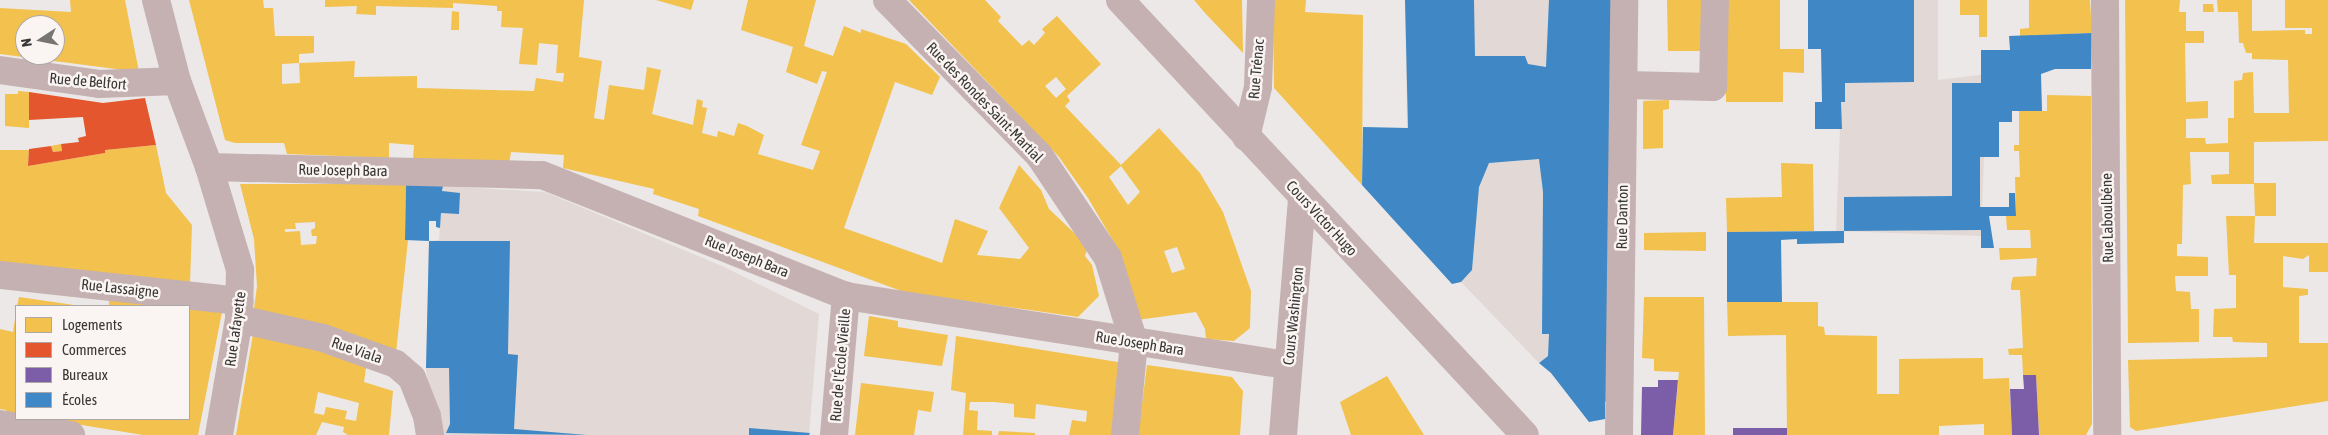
<!DOCTYPE html>
<html>
<head>
<meta charset="utf-8">
<style>
	body { margin:0 }
	#map { position:relative; width:2328px; height:435px; overflow:hidden; background:#ebe8e7; font-family:"Asap Condensed",sans-serif }
	div>[style] { position:absolute }
	.built>* { inset:0; background:#e2d9d6 }
	.homes>* { inset:0; background:#f2c14e }
	.shops>* { inset:0; background:#e4572e }
	.offices>* { inset:0; background:#7b5ea7 }
	.schools>* { inset:0; background:#3f88c5 }
	.minor>* { height:28px; margin:-14px; padding:0 14px; transform-origin:14px; border-radius:14px; background:#c5b1b1 }
	span { translate:-50% -50%; white-space:nowrap; text-align:center; line-height:1.15; -webkit-text-stroke:5px #faf4f2; paint-order:stroke }
	.street-label { font-size:15px; color:#393736 }
	.legend { position:absolute; left:15px; top:305px; width:175px; height:115px; box-sizing:border-box; background:#faf4f2; border:1px solid #ada8a7; margin:0; padding:6px 9px; list-style:none; font-size:15px; color:#393736 }
	.legend li { display:flex; align-items:center; gap:10px; height:25px }
	.legend b { width:25px; border:1px solid #ada8a7 }
	.north { position:absolute; left:15px; top:15px; width:50px; height:50px; box-sizing:border-box; background:#faf4f2; border:1px solid #ada8a7; border-radius:50%; rotate:259deg; font-size:14px; font-weight:700; line-height:20px; text-align:center; color:#393736 }
	.north::after { content:''; display:block; margin:auto; width:18px; height:22px; background:#777574; clip-path:polygon(50% 0,100% 100%,50% 72%,0 100%) }
</style>
</head>
<body>
<div id="map">
	<div class="built">
		<div style="clip-path:polygon(1405px 0,1612px 0,1548px 356px,1539px 363px,1461px 282px,1424px 253px,1388px 214px,1408px 196px)"></div>
		<div style="clip-path:polygon(1845px 0,1938px 0,1938px 80px,1987px 74px,1981px 236px,1836px 231px)"></div>
		<div style="clip-path:polygon(443px 186px,545px 192px,722px 266px,819px 314px,809px 435px,441px 435px,426px 371px,429px 241px,439px 240px)"></div>
	</div>
	<div class="homes">
		<div style="clip-path:polygon(evenodd,70px 0,125px 0,139px 72px,0 54px,0 8px,71px 12px,70px 0,25px 25px,55px 25px,55px 55px,25px 55px,25px 25px)"></div>
		<div style="clip-path:polygon(189px 0,263px 0,264px 8px,273px 8px,275px 36px,314px 36px,314px 53px,299px 54px,299px 63px,282px 64px,282px 84px,300px 83px,299px 63px,355px 61px,354px 77px,417px 76px,417px 88px,534px 91px,536px 78px,563px 82px,564px 73px,556px 73px,558px 45px,539px 43px,537px 65px,519px 64px,523px 28px,501px 27px,502px 11px,497px 11px,497px 6px,453px 3px,453px 8px,376px 6px,376px 15px,356px 14px,357px 6px,325px 7px,325px 0,584px 0,579px 57px,602px 61px,594px 118px,604px 120px,609px 85px,644px 90px,647px 67px,661px 70px,652px 114px,693px 125px,697px 99px,703px 101px,702px 107px,707px 108px,702px 133px,717px 137px,718px 131px,734px 136px,738px 123px,747px 126px,764px 135px,758px 154px,813px 170px,820px 151px,801px 145px,827px 72px,822px 71px,817px 84px,786px 72px,793px 47px,741px 30px,748px 0,816px 0,804px 46px,833px 56px,844px 26px,861px 33px,861px 29px,906px 44px,940px 77px,932px 95px,895px 82px,844px 228px,942px 263px,955px 219px,988px 231px,977px 255px,1020px 259px,1029px 248px,999px 208px,1019px 165px,1041px 190px,1049px 209px,1088px 246px,1085px 256px,1092px 265px,1099px 296px,1078px 317px,904px 292px,698px 216px,699px 209px,653px 194px,654px 189px,563px 168px,564px 155px,511px 152px,509px 165px,413px 159px,414px 145px,389px 143px,389px 158px,287px 154px,284px 143px,235px 143px,225px 140px)"></div>
		<div style="clip-path:polygon(656px 0,694px 0,691px 10px)"></div>
		<div style="clip-path:polygon(evenodd,909px 0,985px 0,1001px 17px,998px 21px,1022px 46px,1029px 40px,1034px 45px,1045px 33px,1042px 29px,1057px 16px,1101px 64px,1067px 96px,1070px 101px,1065px 106px,1121px 165px,1159px 128px,1200px 173px,1223px 212px,1251px 291px,1250px 328px,1234px 341px,1206px 339px,1205px 329px,1196px 312px,1137px 320px,1122px 256px,1088px 198px,1059px 157px,909px 0,1056px 77px,1066px 89px,1056px 98px,1045px 86px,1056px 77px,909px 0,1121px 166px,1140px 192px,1128px 205px,1109px 177px,1121px 166px,909px 0,1177px 247px,1185px 269px,1172px 273px,1164px 251px,1177px 247px)"></div>
		<div style="clip-path:polygon(1194px 0,1242px 0,1243px 53px,1205px 13px)"></div>
		<div style="clip-path:polygon(1273px 0,1306px 0,1305px 12px,1363px 15px,1362px 185px,1274px 88px)"></div>
		<div style="clip-path:polygon(1667px 0,1703px 0,1704px 51px,1668px 51px)"></div>
		<div style="clip-path:polygon(1726px 0,1780px 0,1780px 49px,1804px 49px,1804px 73px,1783px 72px,1783px 102px,1726px 102px)"></div>
		<div style="clip-path:polygon(1960px 0,1987px 0,1987px 37px,1979px 37px,1979px 15px,1960px 15px)"></div>
		<div style="clip-path:polygon(2029px 0,2090px 0,2092px 33px,2020px 36px,2020px 29px,2029px 28px)"></div>
		<div style="clip-path:polygon(2125px 0,2180px 0,2179px 12px,2186px 12px,2186px 31px,2204px 31px,2204px 43px,2185px 43px,2186px 102px,2208px 101px,2208px 118px,2186px 119px,2186px 138px,2205px 138px,2206px 144px,2228px 143px,2228px 118px,2234px 118px,2234px 81px,2242px 80px,2243px 73px,2253px 72px,2254px 113px,2289px 113px,2288px 60px,2252px 59px,2252px 53px,2246px 53px,2243px 43px,2239px 43px,2238px 12px,2218px 12px,2217px 0,2252px 0,2252px 31px,2305px 30px,2305px 34px,2312px 34px,2312px 28px,2285px 28px,2285px 0,2328px 0,2328px 141px,2254px 142px,2254px 183px,2276px 183px,2276px 216px,2255px 216px,2254px 243px,2328px 243px,2328px 272px,2309px 272px,2309px 255px,2303px 259px,2283px 256px,2283px 287px,2308px 289px,2308px 295px,2299px 296px,2299px 343px,2328px 343px,2328px 401px,2136px 431px,2130px 427px,2128px 360px,2267px 357px,2267px 343px,2233px 342px,2232px 337px,2213px 337px,2214px 309px,2236px 308px,2236px 275px,2229px 275px,2226px 216px,2255px 216px,2254px 184px,2212px 184px,2211px 175px,2229px 174px,2229px 152px,2190px 152px,2191px 184px,2183px 185px,2182px 244px,2177px 244px,2177px 256px,2208px 257px,2208px 276px,2175px 276px,2176px 291px,2190px 292px,2191px 309px,2199px 309px,2199px 342px,2128px 343px)"></div>
		<div style="clip-path:polygon(2203px 4px,2213px 4px,2214px 12px,2203px 12px)"></div>
		<div style="clip-path:polygon(452px 11px,459px 12px,459px 30px,451px 30px)"></div>
		<div style="clip-path:polygon(18px 91px,29px 92px,29px 128px,5px 126px,5px 94px,18px 94px)"></div>
		<div style="clip-path:polygon(2047px 95px,2091px 96px,2092px 424px,2086px 435px,2039px 435px,2036px 375px,2023px 375px,2022px 355px,2009px 355px,2008px 349px,2023px 348px,2020px 290px,2011px 290px,2011px 284px,2013px 277px,2036px 276px,2037px 258px,2000px 260px,1999px 248px,2031px 248px,2030px 230px,2007px 230px,2006px 216px,2016px 216px,2015px 177px,2020px 177px,2019px 151px,2014px 151px,2014px 145px,2019px 145px,2019px 111px,2047px 111px)"></div>
		<div style="clip-path:polygon(1669px 100px,1669px 109px,1663px 110px,1663px 148px,1643px 149px,1643px 101px)"></div>
		<div style="clip-path:polygon(61px 144px,62px 151px,53px 152px,51px 146px)"></div>
		<div style="clip-path:polygon(156px 145px,166px 193px,192px 225px,190px 284px,0 262px,0 150px,29px 150px,28px 166px,105px 153px,105px 150px)"></div>
		<div style="clip-path:polygon(1781px 163px,1813px 164px,1814px 231px,1727px 232px,1726px 198px,1782px 197px)"></div>
		<div style="clip-path:polygon(evenodd,240px 184px,406px 184px,405px 240px,408px 240px,396px 353px,253px 316px,257px 286px,254px 239px,240px 184px,315px 222px,315px 228px,311px 230px,312px 236px,317px 236px,316px 244px,301px 245px,300px 231px,285px 232px,285px 229px,296px 229px,295px 223px,315px 222px)"></div>
		<div style="clip-path:polygon(1706px 232px,1706px 251px,1644px 250px,1644px 233px)"></div>
		<div style="clip-path:polygon(19px 297px,74px 305px,74px 306px,17px 306px)"></div>
		<div style="clip-path:polygon(1644px 297px,1704px 297px,1705px 435px,1673px 435px,1679px 372px,1654px 371px,1654px 359px,1642px 358px)"></div>
		<div style="clip-path:polygon(109px 300px,178px 306px,109px 306px)"></div>
		<div style="clip-path:polygon(1727px 302px,1818px 302px,1818px 326px,1824px 327px,1825px 335px,1877px 336px,1877px 394px,1899px 394px,1899px 359px,1983px 358px,1983px 379px,2009px 378px,2012px 435px,1984px 435px,1984px 424px,1939px 426px,1939px 435px,1787px 435px,1786px 335px,1728px 336px)"></div>
		<div style="clip-path:polygon(189px 306px,222px 312px,198px 435px,143px 435px,51px 420px,189px 419px)"></div>
		<div style="clip-path:polygon(869px 316px,898px 321px,898px 327px,948px 335px,942px 366px,864px 356px)"></div>
		<div style="clip-path:polygon(15px 319px,16px 419px,5px 419px,6px 410px,0 409px,0 329px,13px 332px)"></div>
		<div style="clip-path:polygon(evenodd,254px 328px,367px 361px,364px 382px,393px 391px,389px 435px,348px 435px,343px 432px,344px 427px,322px 422px,316px 435px,236px 435px,254px 328px,318px 392px,359px 403px,356px 421px,345px 419px,347px 411px,326px 407px,324px 415px,314px 413px,318px 392px)"></div>
		<div style="clip-path:polygon(956px 336px,1124px 363px,1116px 435px,1069px 435px,1072px 420px,1086px 422px,1087px 411px,1036px 404px,1035px 419px,1014px 417px,1014px 404px,994px 402px,970px 402px,969px 410px,978px 411px,977px 430px,992px 431px,992px 435px,963px 435px,966px 393px,951px 390px)"></div>
		<div style="clip-path:polygon(1147px 365px,1232px 377px,1243px 391px,1240px 435px,1138px 435px)"></div>
		<div style="clip-path:polygon(1387px 376px,1424px 435px,1351px 435px,1340px 402px)"></div>
		<div style="clip-path:polygon(861px 383px,934px 392px,931px 412px,918px 410px,914px 435px,855px 435px)"></div>
		<div style="clip-path:polygon(999px 431px,1035px 433px,1035px 435px,998px 435px)"></div>
	</div>
	<div class="shops">
		<div style="clip-path:polygon(29px 92px,103px 103px,145px 98px,156px 145px,105px 150px,105px 153px,28px 166px,29px 149px,51px 146px,53px 152px,62px 151px,61px 144px,79px 142px,78px 138px,86px 136px,83px 117px,29px 120px)"></div>
	</div>
	<div class="offices">
		<div style="clip-path:polygon(2023px 375px,2036px 375px,2039px 435px,2012px 435px,2010px 389px,2024px 389px)"></div>
		<div style="clip-path:polygon(1658px 380px,1678px 380px,1673px 435px,1641px 435px,1642px 387px,1658px 387px)"></div>
		<div style="clip-path:polygon(1733px 428px,1787px 428px,1787px 435px,1733px 435px)"></div>
	</div>
	<div class="schools">
		<div style="clip-path:polygon(1405px 0,1474px 0,1475px 56px,1525px 56px,1528px 64px,1546px 67px,1549px 0,1612px 0,1611px 400px,1605px 402px,1605px 419px,1589px 422px,1551px 373px,1539px 363px,1548px 356px,1549px 334px,1542px 334px,1543px 192px,1539px 159px,1489px 163px,1479px 187px,1472px 270px,1461px 282px,1452px 284px,1362px 185px,1363px 127px,1408px 128px)"></div>
		<div style="clip-path:polygon(1808px 0,1914px 0,1914px 82px,1845px 83px,1845px 102px,1841px 102px,1842px 129px,1815px 129px,1815px 102px,1822px 102px,1821px 49px,1808px 49px)"></div>
		<div style="clip-path:polygon(2092px 33px,2091px 69px,2055px 69px,2041px 74px,2042px 111px,2012px 111px,2012px 122px,1999px 122px,1999px 157px,1980px 157px,1980px 207px,2009px 207px,2009px 193px,2015px 193px,2016px 216px,1989px 216px,1994px 248px,1981px 248px,1981px 230px,1844px 231px,1844px 243px,1797px 244px,1797px 239px,1781px 240px,1782px 302px,1727px 302px,1727px 232px,1844px 231px,1844px 197px,1952px 196px,1952px 83px,1981px 83px,1981px 50px,2010px 50px,2009px 36px)"></div>
		<div style="clip-path:polygon(406px 184px,443px 186px,442px 191px,460px 193px,459px 214px,441px 213px,440px 228px,436px 227px,436px 221px,429px 221px,429px 241px,405px 240px)"></div>
		<div style="clip-path:polygon(429px 241px,510px 241px,508px 354px,518px 355px,514px 429px,587px 435px,446px 433px,450px 424px,449px 368px,426px 368px)"></div>
		<div style="clip-path:polygon(749px 428px,810px 433px,809px 435px,749px 435px)"></div>
	</div>
	<div class="minor">
		<div style="left:156px;top:0;width:84px;rotate:75.5deg"></div>
		<div style="left:177px;top:81px;width:92px;rotate:69.6deg"></div>
		<div style="left:209px;top:167px;width:108px;rotate:73.2deg"></div>
		<div style="left:240px;top:270px;width:49px;rotate:91.2deg"></div>
		<div style="left:239px;top:319px;width:118px;rotate:99.8deg"></div>
		<div style="left:887px;top:0;width:217px;rotate:45.6deg"></div>
		<div style="left:1039px;top:155px;width:124px;rotate:56.2deg"></div>
		<div style="left:1108px;top:258px;width:88px;rotate:72.8deg"></div>
		<div style="left:1134px;top:342px;width:93px;rotate:95.5deg"></div>
		<div style="left:1120px;top:0;width:594px;rotate:47.05deg"></div>
		<div style="left:2105px;top:0;width:435px;rotate:89.7deg"></div>
		<div style="left:0;top:70px;width:100px;rotate:8deg"></div>
		<div style="left:99px;top:84px;width:78px;rotate:-2.2deg"></div>
		<div style="left:1625px;top:85px;width:88px;rotate:1.3deg"></div>
		<div style="left:1713px;top:87px;width:87px;rotate:-88.7deg"></div>
		<div style="left:1246px;top:137px;width:51px;rotate:-76.5deg"></div>
		<div style="left:1258px;top:87px;width:87px;rotate:-88deg"></div>
		<div style="left:209px;top:167px;width:333px;rotate:1.4deg"></div>
		<div style="left:542px;top:175px;width:327px;rotate:21.7deg"></div>
		<div style="left:846px;top:296px;width:446px;rotate:8.9deg"></div>
		<div style="left:0;top:275px;width:241px;rotate:6.2deg"></div>
		<div style="left:239px;top:319px;width:86px;rotate:12.7deg"></div>
		<div style="left:323px;top:338px;width:77px;rotate:19.6deg"></div>
		<div style="left:396px;top:364px;width:21px;rotate:41deg"></div>
		<div style="left:412px;top:378px;width:41px;rotate:68.5deg"></div>
		<div style="left:427px;top:416px;width:19px;rotate:81deg"></div>
		<div style="left:0;top:424px;width:72px;rotate:8.8deg"></div>
		<div style="left:834px;top:435px;width:140px;rotate:-85.1deg"></div>
		<div style="left:1283px;top:435px;width:239px;rotate:-85.4deg"></div>
		<div style="left:1619px;top:435px;width:435px;rotate:-89.3deg"></div>
	</div>
	<div class="street-label">
		<span style="left:1256px;top:69px;rotate:-85deg">Rue Trénac</span>
		<span style="left:88px;top:81px;rotate:5deg">Rue de Belfort</span>
		<span style="left:985px;top:102px;rotate:46deg">Rue des Rondes Saint-Martial</span>
		<span style="left:343px;top:170px;rotate:1deg">Rue Joseph Bara</span>
		<span style="left:1622px;top:217px;rotate:-89deg">Rue Danton</span>
		<span style="left:1322px;top:218px;rotate:47deg">Cours Victor Hugo</span>
		<span style="left:2107px;top:218px;rotate:-91deg">Rue Laboulbéne</span>
		<span style="left:747px;top:256px;rotate:22deg">Rue Joseph Bara</span>
		<span style="left:120px;top:288px;rotate:6deg">Rue Lassaigne</span>
		<span style="left:1293px;top:316px;rotate:-84deg">Cours Washington</span>
		<span style="left:235px;top:329px;rotate:-82deg">Rue Lafayette</span>
		<span style="left:1140px;top:343px;rotate:9deg">Rue Joseph Bara</span>
		<span style="left:357px;top:350px;rotate:19deg">Rue Viala</span>
		<span style="left:840px;top:365px;rotate:-85deg">Rue de l'École Vieille</span>
	</div>
	<ul class="legend">
	<li><b style="height:14px;background:#f2c14e"></b>Logements</li>
	<li><b style="height:14px;background:#e4572e"></b>Commerces</li>
	<li><b style="height:14px;background:#7b5ea7"></b>Bureaux</li>
	<li><b style="height:14px;background:#3f88c5"></b>Écoles</li>
	</ul>
	<div class="north">N</div>
</div>
</body>
</html>
